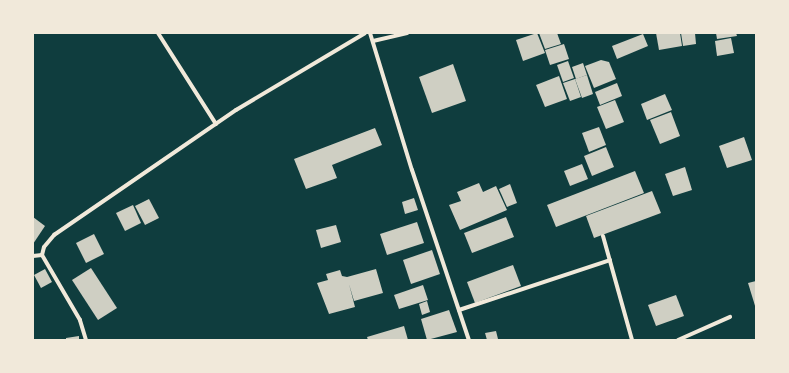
<!DOCTYPE html>
<html>
<head>
<meta charset="utf-8">
<style>
	body { margin:0 }
	#map { position:relative; width:789px; height:373px; overflow:hidden; background:#0f3d3e; font-family:"Fira Sans",sans-serif }
	div>[style] { position:absolute }
	.building>* { inset:0; background:#cfcfc3 }
	.minor>* { height:4px; margin:-2px; padding:0 2px; transform-origin:2px; border-radius:2px; background:#f1e9da }
	span { translate:-50% -50%; white-space:nowrap; text-align:center; line-height:1.15; -webkit-text-stroke:3px #f1e9da; paint-order:stroke }
	.frame { position:absolute; inset:0; border:34px solid #f1e9da; pointer-events:none }
</style>
</head>
<body>
<div id="map">
	<div class="building">
		<div style="clip-path:polygon(537px 33px,545px 53px,523px 61px,516px 40px)"></div>
		<div style="clip-path:polygon(539px 33px,557px 33px,561px 44px,545px 49px)"></div>
		<div style="clip-path:polygon(656px 33px,680px 33px,682px 46px,659px 50px)"></div>
		<div style="clip-path:polygon(681px 33px,695px 33px,696px 44px,683px 46px)"></div>
		<div style="clip-path:polygon(716px 33px,736px 33px,737px 36px,717px 39px)"></div>
		<div style="clip-path:polygon(643px 34px,648px 46px,617px 59px,612px 46px)"></div>
		<div style="clip-path:polygon(731px 38px,734px 53px,717px 56px,715px 41px)"></div>
		<div style="clip-path:polygon(564px 44px,569px 59px,550px 65px,545px 50px)"></div>
		<div style="clip-path:polygon(601px 60px,609px 62px,616px 79px,594px 88px,585px 66px)"></div>
		<div style="clip-path:polygon(568px 61px,574px 78px,563px 82px,557px 65px)"></div>
		<div style="clip-path:polygon(583px 63px,587px 75px,576px 79px,572px 67px)"></div>
		<div style="clip-path:polygon(453px 64px,466px 101px,432px 113px,419px 77px)"></div>
		<div style="clip-path:polygon(587px 75px,593px 94px,582px 98px,575px 79px)"></div>
		<div style="clip-path:polygon(559px 76px,567px 99px,545px 107px,536px 85px)"></div>
		<div style="clip-path:polygon(575px 79px,581px 97px,570px 101px,563px 83px)"></div>
		<div style="clip-path:polygon(617px 83px,622px 96px,600px 105px,595px 92px)"></div>
		<div style="clip-path:polygon(665px 94px,672px 110px,647px 120px,641px 104px)"></div>
		<div style="clip-path:polygon(615px 100px,624px 122px,606px 129px,597px 107px)"></div>
		<div style="clip-path:polygon(671px 112px,680px 136px,660px 144px,650px 120px)"></div>
		<div style="clip-path:polygon(599px 127px,606px 145px,589px 152px,582px 133px)"></div>
		<div style="clip-path:polygon(375px 128px,382px 145px,332px 165px,337px 178px,306px 189px,294px 159px)"></div>
		<div style="clip-path:polygon(744px 137px,752px 160px,727px 168px,719px 146px)"></div>
		<div style="clip-path:polygon(606px 147px,614px 167px,592px 176px,584px 156px)"></div>
		<div style="clip-path:polygon(582px 164px,588px 179px,570px 186px,564px 171px)"></div>
		<div style="clip-path:polygon(685px 167px,692px 190px,673px 196px,665px 174px)"></div>
		<div style="clip-path:polygon(635px 171px,644px 193px,556px 227px,547px 205px)"></div>
		<div style="clip-path:polygon(479px 183px,483px 192px,496px 186px,507px 210px,460px 230px,449px 205px,461px 201px,457px 192px)"></div>
		<div style="clip-path:polygon(510px 184px,517px 203px,507px 207px,499px 189px)"></div>
		<div style="clip-path:polygon(652px 191px,661px 213px,594px 238px,586px 216px)"></div>
		<div style="clip-path:polygon(414px 198px,418px 210px,405px 214px,402px 202px)"></div>
		<div style="clip-path:polygon(149px 199px,159px 218px,145px 225px,135px 206px)"></div>
		<div style="clip-path:polygon(133px 205px,141px 223px,125px 231px,116px 213px)"></div>
		<div style="clip-path:polygon(33px 217px,45px 226px,33px 244px)"></div>
		<div style="clip-path:polygon(506px 217px,514px 237px,472px 253px,464px 233px)"></div>
		<div style="clip-path:polygon(417px 222px,424px 243px,387px 255px,380px 234px)"></div>
		<div style="clip-path:polygon(336px 225px,341px 242px,321px 248px,316px 230px)"></div>
		<div style="clip-path:polygon(94px 234px,104px 254px,86px 263px,76px 243px)"></div>
		<div style="clip-path:polygon(432px 250px,440px 274px,411px 284px,403px 260px)"></div>
		<div style="clip-path:polygon(513px 265px,521px 286px,475px 303px,467px 282px)"></div>
		<div style="clip-path:polygon(91px 268px,117px 308px,98px 320px,72px 280px)"></div>
		<div style="clip-path:polygon(45px 269px,52px 282px,41px 288px,34px 275px)"></div>
		<div style="clip-path:polygon(376px 269px,383px 293px,354px 301px,349px 284px,355px 307px,329px 314px,317px 283px,328px 280px,326px 274px,340px 270px,342px 276px,347px 277px)"></div>
		<div style="clip-path:polygon(756px 281px,756px 309px,748px 283px)"></div>
		<div style="clip-path:polygon(423px 285px,428px 300px,399px 309px,394px 295px)"></div>
		<div style="clip-path:polygon(676px 295px,684px 316px,656px 326px,648px 305px)"></div>
		<div style="clip-path:polygon(427px 301px,430px 312px,422px 315px,419px 304px)"></div>
		<div style="clip-path:polygon(449px 310px,457px 332px,427px 340px,421px 319px)"></div>
		<div style="clip-path:polygon(404px 326px,408px 340px,368px 340px,367px 337px)"></div>
		<div style="clip-path:polygon(496px 331px,498px 339px,487px 340px,485px 333px)"></div>
		<div style="clip-path:polygon(79px 336px,79px 340px,66px 340px,66px 338px)"></div>
	</div>
	<div class="minor">
		<div style="left:158px;top:33px;width:108px;rotate:57.5deg"></div>
		<div style="left:370px;top:33px;width:143px;rotate:73deg"></div>
		<div style="left:412px;top:170px;width:179px;rotate:71.5deg"></div>
		<div style="left:373px;top:41px;width:35px;rotate:-13deg"></div>
		<div style="left:603px;top:236px;width:108px;rotate:74.4deg"></div>
		<div style="left:33px;top:256px;width:9px;rotate:-6deg"></div>
		<div style="left:459px;top:310px;width:159px;rotate:-18.3deg"></div>
		<div style="left:86px;top:340px;width:21px;rotate:-107deg"></div>
		<div style="left:80px;top:320px;width:75px;rotate:-120.3deg"></div>
		<div style="left:42px;top:255px;width:8px;rotate:-76deg"></div>
		<div style="left:44px;top:247px;width:16px;rotate:-50deg"></div>
		<div style="left:54px;top:235px;width:221px;rotate:-34.5deg"></div>
		<div style="left:236px;top:110px;width:150px;rotate:-30.8deg"></div>
		<div style="left:678px;top:340px;width:57px;rotate:-23.9deg"></div>
	</div>
	<div class="frame"></div>
</div>
</body>
</html>
